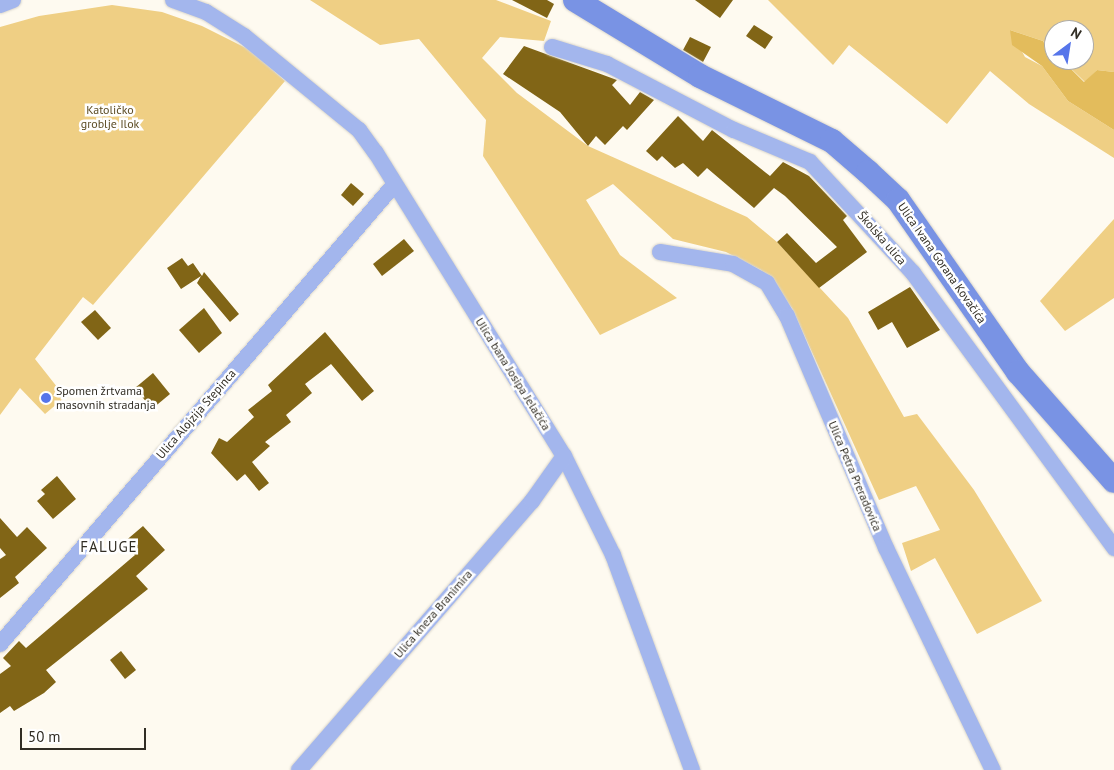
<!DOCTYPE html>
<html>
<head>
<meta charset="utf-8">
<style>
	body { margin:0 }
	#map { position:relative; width:1114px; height:770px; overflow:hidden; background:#fefaf0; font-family:"PT Sans",sans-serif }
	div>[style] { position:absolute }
	.green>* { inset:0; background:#efcf84 }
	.water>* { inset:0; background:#e3bc5c }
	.building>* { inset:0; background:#816516 }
	.roads { filter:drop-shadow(0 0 1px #d9d5cb) drop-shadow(0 0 1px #d9d5cb) }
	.street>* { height:16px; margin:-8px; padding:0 8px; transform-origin:8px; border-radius:8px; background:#a3b6ed }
	.secondary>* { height:24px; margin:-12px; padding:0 12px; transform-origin:12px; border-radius:12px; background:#7993e4 }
	.dots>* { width:14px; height:14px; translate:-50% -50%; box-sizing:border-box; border:2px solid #fff; border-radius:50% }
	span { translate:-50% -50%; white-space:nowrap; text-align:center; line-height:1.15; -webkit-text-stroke:5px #fff; paint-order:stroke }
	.park-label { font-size:12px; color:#5d4d25 }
	.street-label { font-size:12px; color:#312d24 }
	.poi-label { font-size:12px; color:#312d24 }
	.left { translate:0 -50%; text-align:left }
	.quarter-label { font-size:15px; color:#312d24; letter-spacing:1px }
	.north { position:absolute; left:1044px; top:20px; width:50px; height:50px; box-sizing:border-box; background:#fff; border:1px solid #adaba7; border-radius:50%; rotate:31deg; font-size:14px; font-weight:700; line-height:20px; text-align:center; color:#312d24 }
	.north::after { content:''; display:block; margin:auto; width:18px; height:22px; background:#5675ea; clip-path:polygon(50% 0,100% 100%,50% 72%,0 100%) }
	.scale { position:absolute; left:20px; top:728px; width:126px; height:22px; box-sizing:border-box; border:2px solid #312d24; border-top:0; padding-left:6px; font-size:15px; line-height:18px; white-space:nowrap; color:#312d24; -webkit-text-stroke:4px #fff; paint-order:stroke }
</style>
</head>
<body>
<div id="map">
	<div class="green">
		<div style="clip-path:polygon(310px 0,496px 0,551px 21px,544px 41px,500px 37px,482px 58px,517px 93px,588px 146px,747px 217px,777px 242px,848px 318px,904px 417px,917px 414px,974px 490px,1042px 601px,977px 634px,935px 558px,911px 571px,902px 543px,940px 530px,916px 486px,879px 500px,792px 308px,761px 270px,726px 252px,673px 239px,613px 184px,586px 200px,620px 255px,677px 298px,600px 335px,483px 156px,486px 120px,419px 39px,380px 45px)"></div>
		<div style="clip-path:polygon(768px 0,1114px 0,1114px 72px,1097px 70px,1085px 82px,1062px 60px,1084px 60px,1084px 30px,1054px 30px,1054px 55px,1043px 41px,1010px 30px,1025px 57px,1042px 66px,1068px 101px,1114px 130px,1114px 158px,1029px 104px,990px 71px,947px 124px,849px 45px,833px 65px)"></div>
		<div style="clip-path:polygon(112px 5px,162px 12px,202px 26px,250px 50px,285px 81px,93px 305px,83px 297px,35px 359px,65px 397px,45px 414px,20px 388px,0 415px,0 27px,39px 16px)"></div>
		<div style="clip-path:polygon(1114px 219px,1114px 298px,1065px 331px,1040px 301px)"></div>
	</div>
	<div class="water">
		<div style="clip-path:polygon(1010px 30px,1043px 41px,1054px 60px,1062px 60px,1084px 82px,1097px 70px,1114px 72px,1114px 130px,1068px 101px,1042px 66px,1012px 45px)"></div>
	</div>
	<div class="building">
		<div style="clip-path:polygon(512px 0,547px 0,554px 4px,547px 18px)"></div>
		<div style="clip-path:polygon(695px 0,733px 0,720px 18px)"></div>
		<div style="clip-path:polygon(754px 25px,773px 37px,765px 49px,746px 36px)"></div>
		<div style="clip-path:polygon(690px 37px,711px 47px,703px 62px,683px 50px)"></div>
		<div style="clip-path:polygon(524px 46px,617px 80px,612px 85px,630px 105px,640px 92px,654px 100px,627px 130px,623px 126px,605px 145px,596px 136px,588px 146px,560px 112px,503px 74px)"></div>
		<div style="clip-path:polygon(678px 116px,703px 141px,712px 130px,770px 176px,783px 162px,809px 176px,847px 216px,843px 220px,867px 252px,819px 288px,777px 242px,787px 233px,816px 263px,837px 247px,785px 196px,774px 188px,754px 208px,707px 168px,698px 177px,683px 163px,675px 168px,662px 156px,657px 161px,646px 151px)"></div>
		<div style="clip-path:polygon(351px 183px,364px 194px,353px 206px,341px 195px)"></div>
		<div style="clip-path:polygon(404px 239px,414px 251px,382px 276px,373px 264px)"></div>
		<div style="clip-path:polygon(182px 258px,188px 266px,193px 263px,202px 276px,204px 272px,239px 314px,230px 322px,197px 283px,201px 276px,181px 289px,167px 268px)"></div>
		<div style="clip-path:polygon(910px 287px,940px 330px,907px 348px,892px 322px,878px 330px,868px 312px)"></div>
		<div style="clip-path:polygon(204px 308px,222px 333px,199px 353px,179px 330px)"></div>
		<div style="clip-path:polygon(95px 310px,111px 328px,98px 340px,81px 322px)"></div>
		<div style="clip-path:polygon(325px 332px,374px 391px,362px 401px,331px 364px,305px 384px,312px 393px,286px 415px,291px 422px,265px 442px,270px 446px,252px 462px,269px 483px,259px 491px,245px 474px,237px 481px,211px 453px,219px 438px,227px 442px,254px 417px,248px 410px,272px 391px,268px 385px)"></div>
		<div style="clip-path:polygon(153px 373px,170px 394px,152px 409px,135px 388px)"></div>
		<div style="clip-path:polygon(57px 476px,76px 499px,53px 519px,37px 501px,45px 494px,41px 490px)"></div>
		<div style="clip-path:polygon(0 518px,17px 537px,27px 527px,47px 548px,15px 577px,19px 583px,0 598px,0 559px,6px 555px,0 548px)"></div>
		<div style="clip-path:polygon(143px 526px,165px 550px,136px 576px,148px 589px,46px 670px,56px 682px,44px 693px,14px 711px,10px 706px,0 713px,0 674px,11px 666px,3px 658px,19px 641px,26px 648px,135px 555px,123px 543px)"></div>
		<div style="clip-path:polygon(121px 651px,136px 670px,125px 679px,110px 660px)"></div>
	</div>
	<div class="roads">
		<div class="street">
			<div style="left:173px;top:0;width:35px;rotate:20deg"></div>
			<div style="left:206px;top:12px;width:45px;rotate:32.3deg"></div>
			<div style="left:244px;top:36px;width:149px;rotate:39.3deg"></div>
			<div style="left:359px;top:130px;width:29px;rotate:54deg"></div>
			<div style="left:376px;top:153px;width:357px;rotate:58.2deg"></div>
			<div style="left:564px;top:456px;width:110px;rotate:63.7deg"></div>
			<div style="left:613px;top:555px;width:229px;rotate:69.8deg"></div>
			<div style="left:0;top:5px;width:14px;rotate:-21deg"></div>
			<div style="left:552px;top:47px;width:58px;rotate:17.2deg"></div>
			<div style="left:607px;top:64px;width:143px;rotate:27.5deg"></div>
			<div style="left:734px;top:130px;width:82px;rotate:22.8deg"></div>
			<div style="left:810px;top:162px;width:151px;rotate:47.1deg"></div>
			<div style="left:913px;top:273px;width:341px;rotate:53.8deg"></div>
			<div style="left:660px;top:252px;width:74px;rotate:9.3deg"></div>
			<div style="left:733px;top:264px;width:39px;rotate:29deg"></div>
			<div style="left:767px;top:283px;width:39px;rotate:59deg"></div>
			<div style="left:787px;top:316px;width:252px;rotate:66.9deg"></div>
			<div style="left:886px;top:548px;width:246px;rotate:64.3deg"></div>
			<div style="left:0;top:644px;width:605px;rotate:-49.36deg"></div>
			<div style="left:299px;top:770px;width:356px;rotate:-49.1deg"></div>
			<div style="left:532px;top:501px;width:55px;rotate:-54.6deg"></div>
		</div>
		<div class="secondary">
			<div style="left:575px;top:0;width:146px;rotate:31.3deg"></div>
			<div style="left:700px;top:76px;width:147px;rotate:26.2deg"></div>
			<div style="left:832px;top:141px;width:48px;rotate:40.7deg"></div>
			<div style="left:868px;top:172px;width:41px;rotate:43deg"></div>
			<div style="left:898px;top:200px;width:210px;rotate:55.1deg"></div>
			<div style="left:1018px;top:372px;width:145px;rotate:48.6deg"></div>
		</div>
	</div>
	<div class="dots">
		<div style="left:46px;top:398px;background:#5675ea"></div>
	</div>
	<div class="park-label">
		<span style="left:110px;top:117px">Katoličko<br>groblje Ilok</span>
	</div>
	<div class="street-label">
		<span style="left:882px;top:238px;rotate:49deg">Školska ulica</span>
		<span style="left:942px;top:263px;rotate:55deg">Ulica Ivana Gorana Kovačića</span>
		<span style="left:513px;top:374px;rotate:58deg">Ulica bana Josipa Jelačića</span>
		<span style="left:196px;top:414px;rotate:-49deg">Ulica Alojzija Stepinca</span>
		<span style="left:855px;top:476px;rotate:67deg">Ulica Petra Preradovića</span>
		<span style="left:433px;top:614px;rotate:-49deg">Ulica kneza Branimira</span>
	</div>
	<div class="poi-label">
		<span class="left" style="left:56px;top:398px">Spomen žrtvama<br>masovnih stradanja</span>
	</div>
	<div class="quarter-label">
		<span style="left:109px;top:547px">FALUGE</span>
	</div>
	<div class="north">N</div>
	<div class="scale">50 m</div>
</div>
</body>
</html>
